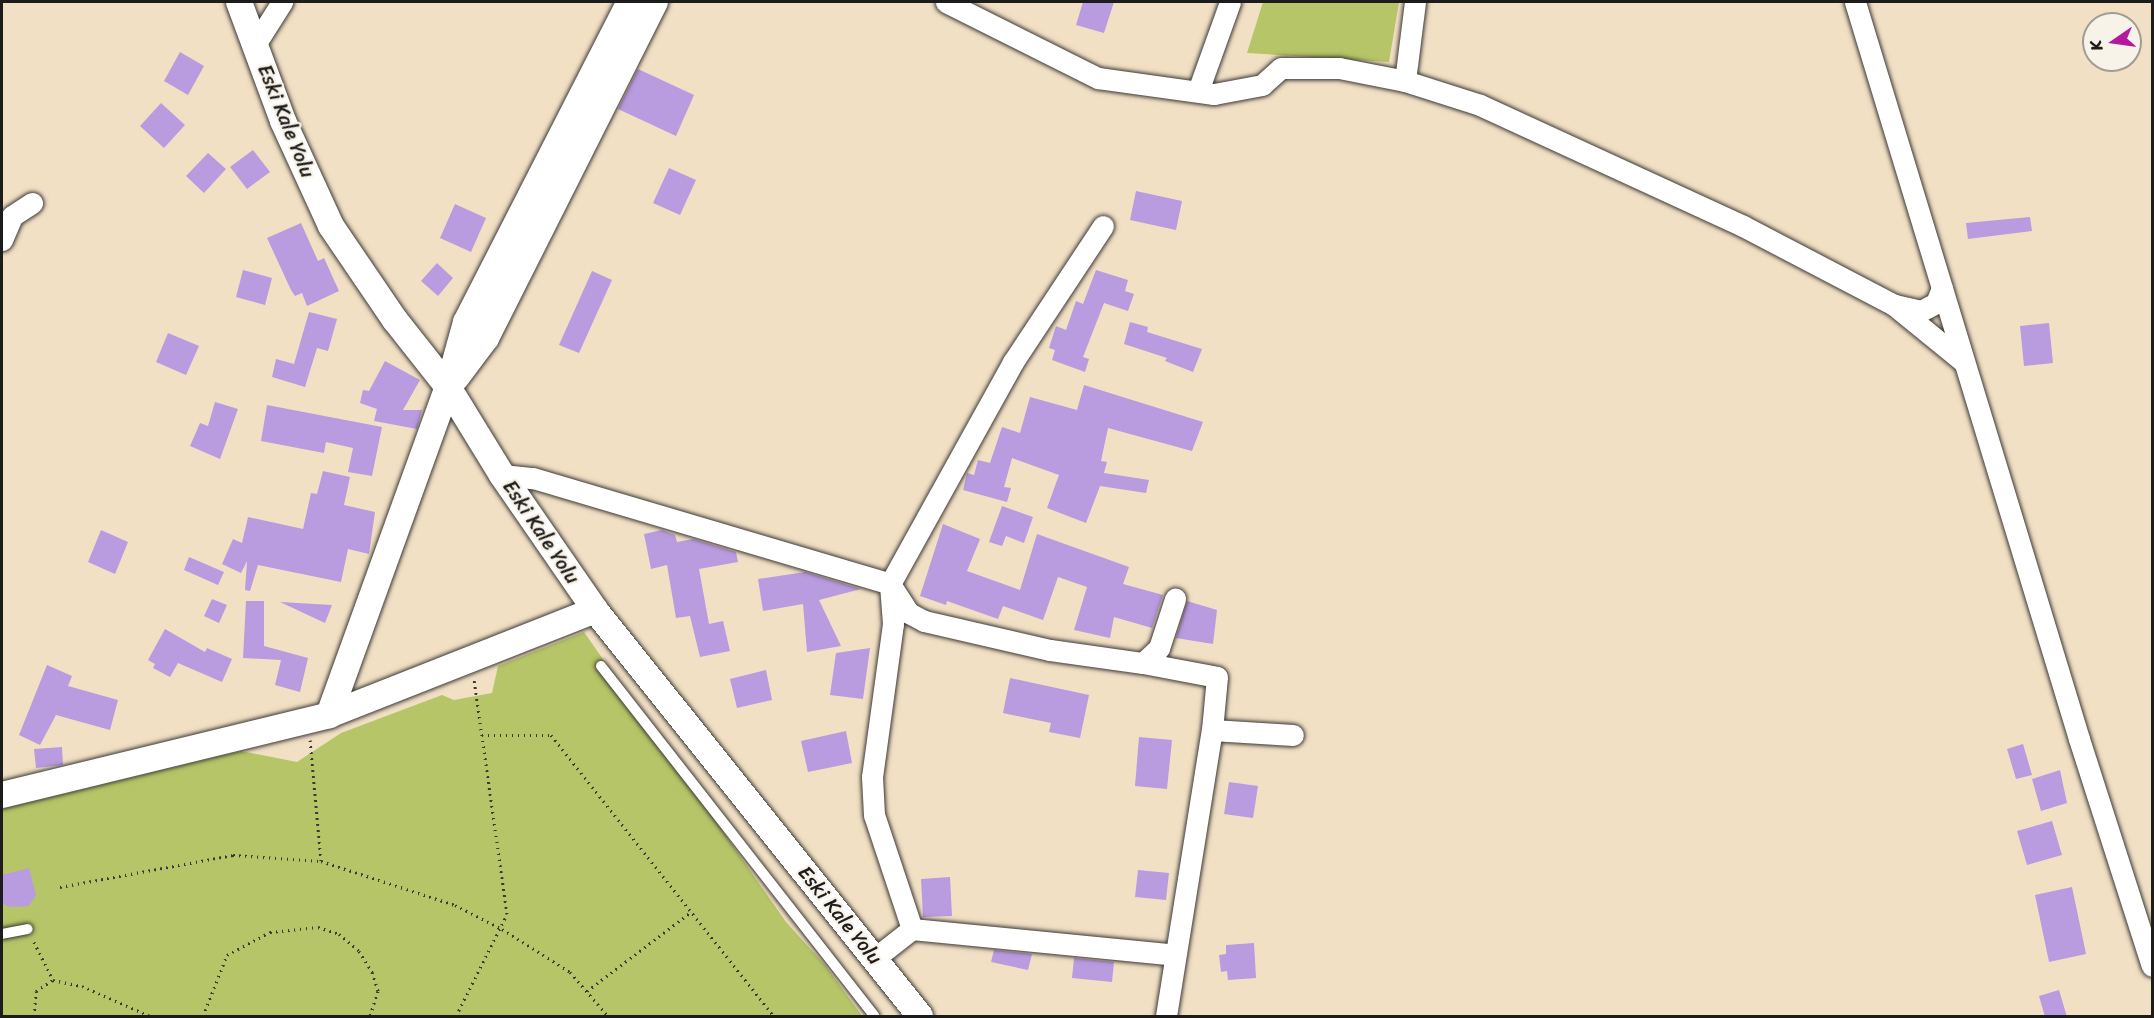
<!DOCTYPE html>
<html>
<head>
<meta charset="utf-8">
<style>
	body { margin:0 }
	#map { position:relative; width:2154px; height:1018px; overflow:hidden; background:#f2e0c5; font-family:Sriracha,sans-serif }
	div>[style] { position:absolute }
	.green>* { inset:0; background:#b6c567 }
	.building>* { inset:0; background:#b99be0 }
	.path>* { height:3px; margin-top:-1.5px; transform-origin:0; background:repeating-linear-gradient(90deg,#3c3935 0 1.5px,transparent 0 6px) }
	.roads { filter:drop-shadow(0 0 2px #3c3935) drop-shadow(0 0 2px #3c3935) }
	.service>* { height:10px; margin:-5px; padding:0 5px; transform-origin:5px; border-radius:5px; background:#fff }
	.minor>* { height:21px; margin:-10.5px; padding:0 10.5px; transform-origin:10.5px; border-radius:10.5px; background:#fff }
	.tertiary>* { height:26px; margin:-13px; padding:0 13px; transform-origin:13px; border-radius:13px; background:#fff }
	span { translate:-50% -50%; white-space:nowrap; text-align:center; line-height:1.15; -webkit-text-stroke:4.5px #f7f3e8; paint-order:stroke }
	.street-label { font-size:20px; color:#1c1c1c }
	.frame { position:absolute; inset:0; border:3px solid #1c1c1c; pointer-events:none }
	.north { position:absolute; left:2082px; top:12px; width:60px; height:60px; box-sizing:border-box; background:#f7f3e8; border:2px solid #9f9d96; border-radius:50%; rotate:257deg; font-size:16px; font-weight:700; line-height:24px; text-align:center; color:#1c1c1c }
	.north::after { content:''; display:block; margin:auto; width:21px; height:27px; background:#b5179e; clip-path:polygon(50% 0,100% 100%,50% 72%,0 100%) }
</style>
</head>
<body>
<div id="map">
	<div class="green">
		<div style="clip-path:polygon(1263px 2px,1399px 2px,1389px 62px,1247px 53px)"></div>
		<div style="clip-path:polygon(584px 632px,786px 922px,825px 965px,862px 1016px,2px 1016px,2px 809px,241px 751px,297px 762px,341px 733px,442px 695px,454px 700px,492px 693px,498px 666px)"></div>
	</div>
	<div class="building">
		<div style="clip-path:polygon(1083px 2px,1114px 2px,1104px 33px,1076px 25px)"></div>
		<div style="clip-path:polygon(180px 52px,204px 66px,188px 95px,164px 81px)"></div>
		<div style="clip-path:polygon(638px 69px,694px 95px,676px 136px,618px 109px)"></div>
		<div style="clip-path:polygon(161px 103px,185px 125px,164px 148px,140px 126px)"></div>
		<div style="clip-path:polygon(253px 150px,270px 172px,247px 189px,230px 167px)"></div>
		<div style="clip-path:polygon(208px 153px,226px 169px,204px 193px,186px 176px)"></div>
		<div style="clip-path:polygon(669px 168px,696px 180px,680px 215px,653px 203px)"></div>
		<div style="clip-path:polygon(1136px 191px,1182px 201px,1176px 230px,1130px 220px)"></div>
		<div style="clip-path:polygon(455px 204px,486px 218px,471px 252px,440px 238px)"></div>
		<div style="clip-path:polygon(2030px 217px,2032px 231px,1968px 239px,1966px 223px)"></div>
		<div style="clip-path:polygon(301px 223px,318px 261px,324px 258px,339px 291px,307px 306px,302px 293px,295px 296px,291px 290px,267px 238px)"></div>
		<div style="clip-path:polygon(437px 263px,453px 278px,438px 296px,421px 281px)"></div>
		<div style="clip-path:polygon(243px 270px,272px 278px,265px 305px,236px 297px)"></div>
		<div style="clip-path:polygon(1096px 270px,1128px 280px,1125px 291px,1134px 294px,1128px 311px,1104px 303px,1083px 357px,1089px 359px,1085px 372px,1052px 360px,1055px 350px,1049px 348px,1056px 326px,1066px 330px,1076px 301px,1083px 304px)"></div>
		<div style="clip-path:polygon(592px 271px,612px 280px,579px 353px,559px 345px)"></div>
		<div style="clip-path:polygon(309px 312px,337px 319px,328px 351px,317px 348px,305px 387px,272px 377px,276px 359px,294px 364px)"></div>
		<div style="clip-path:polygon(1130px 322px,1148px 327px,1147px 332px,1202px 349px,1193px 372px,1165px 361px,1167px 358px,1124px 344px)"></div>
		<div style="clip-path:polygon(2049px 323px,2053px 363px,2024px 366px,2020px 326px)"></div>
		<div style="clip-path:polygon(168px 333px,199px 346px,186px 375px,156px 362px)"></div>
		<div style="clip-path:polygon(385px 361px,420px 380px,403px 410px,422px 410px,417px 429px,374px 421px,377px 409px,360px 403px,363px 390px,369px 391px)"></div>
		<div style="clip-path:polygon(1084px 385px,1203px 422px,1192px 451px,1108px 428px,1101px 461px,1107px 462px,1104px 473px,1149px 480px,1146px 493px,1100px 486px,1086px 523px,1047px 508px,1059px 475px,1012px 458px,1004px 487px,1011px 488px,1007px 502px,963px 490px,967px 473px,974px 475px,978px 460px,990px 463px,1002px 427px,1020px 433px,1030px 397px,1077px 410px)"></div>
		<div style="clip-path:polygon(215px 402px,238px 409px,220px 459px,190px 446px,200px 423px,208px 426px)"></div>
		<div style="clip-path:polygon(267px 405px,382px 427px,372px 476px,348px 472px,353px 448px,326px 442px,324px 453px,261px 441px)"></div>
		<div style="clip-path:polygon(323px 471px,350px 477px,344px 505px,375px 512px,369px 554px,348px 549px,341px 582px,258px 565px,250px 591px,245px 590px,247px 561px,241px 573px,222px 564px,233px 539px,242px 543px,248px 517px,303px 529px,311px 493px,317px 494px)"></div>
		<div style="clip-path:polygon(1002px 506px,1033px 517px,1024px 543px,1006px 536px,1002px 546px,989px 542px)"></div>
		<div style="clip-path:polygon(943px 524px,980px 539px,967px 571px,1020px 590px,1037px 534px,1129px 567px,1123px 584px,1163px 595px,1152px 628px,1114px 617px,1110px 638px,1074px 630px,1087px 587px,1058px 577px,1043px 620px,1003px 606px,998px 619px,947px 601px,946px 605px,920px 596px)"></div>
		<div style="clip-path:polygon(101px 530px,128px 542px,115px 574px,88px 562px)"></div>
		<div style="clip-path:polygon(662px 530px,675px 535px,677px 542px,693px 539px,736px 552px,738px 562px,699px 569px,709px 624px,723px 621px,730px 651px,700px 657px,690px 616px,676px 618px,667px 565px,651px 569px,644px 534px)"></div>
		<div style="clip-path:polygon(189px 557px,224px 572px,218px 585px,184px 570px)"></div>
		<div style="clip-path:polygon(805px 572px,861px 589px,819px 600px,841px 646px,807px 652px,803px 604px,763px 611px,758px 579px)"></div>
		<div style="clip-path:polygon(212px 599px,227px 605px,219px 623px,204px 616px)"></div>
		<div style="clip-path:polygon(246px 601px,264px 601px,264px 646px,308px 658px,300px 692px,275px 685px,281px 660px,243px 658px)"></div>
		<div style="clip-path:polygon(1187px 601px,1217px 610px,1213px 644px,1176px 638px)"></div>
		<div style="clip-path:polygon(280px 602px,332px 605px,325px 623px)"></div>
		<div style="clip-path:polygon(165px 629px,205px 652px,207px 648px,232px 659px,222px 682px,178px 663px,170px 677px,153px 668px,155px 664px,148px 660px)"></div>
		<div style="clip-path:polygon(870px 648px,863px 699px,830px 695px,836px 653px)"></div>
		<div style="clip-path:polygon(47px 665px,72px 676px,68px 686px,118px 700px,110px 730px,56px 715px,40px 745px,19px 735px)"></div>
		<div style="clip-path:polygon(766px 670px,772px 700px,737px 708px,730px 679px)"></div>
		<div style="clip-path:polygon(1010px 678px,1089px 695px,1080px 738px,1049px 732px,1051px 723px,1003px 713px)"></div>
		<div style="clip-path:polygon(846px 731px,852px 763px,808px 772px,801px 741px)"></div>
		<div style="clip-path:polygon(1139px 737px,1172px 740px,1167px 789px,1135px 786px)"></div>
		<div style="clip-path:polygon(2023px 744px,2032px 775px,2016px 779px,2007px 749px)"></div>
		<div style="clip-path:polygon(62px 747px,63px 765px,36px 768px,34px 749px)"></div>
		<div style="clip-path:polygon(2060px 770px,2067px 803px,2041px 811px,2032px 779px)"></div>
		<div style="clip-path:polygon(1229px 782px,1258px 786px,1253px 818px,1224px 814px)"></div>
		<div style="clip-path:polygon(2052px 821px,2062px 855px,2027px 865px,2017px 831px)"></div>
		<div style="clip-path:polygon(29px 868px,36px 895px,29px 906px,9px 907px,2px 903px,2px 875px)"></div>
		<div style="clip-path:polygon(1138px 870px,1169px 873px,1166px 900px,1135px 897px)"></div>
		<div style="clip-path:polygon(950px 877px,952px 916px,923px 917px,921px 879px)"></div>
		<div style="clip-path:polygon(2072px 887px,2086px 954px,2049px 962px,2035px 895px)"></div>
		<div style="clip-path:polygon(1254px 943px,1256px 978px,1228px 980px,1227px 971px,1221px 972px,1219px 955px,1226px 954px,1226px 945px)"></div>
		<div style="clip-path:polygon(994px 950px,1032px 954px,1028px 970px,991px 962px)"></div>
		<div style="clip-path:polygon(1074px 958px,1114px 962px,1112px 982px,1072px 978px)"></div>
		<div style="clip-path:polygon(2059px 990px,2067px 1017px,2045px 1017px,2039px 996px)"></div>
	</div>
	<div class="path">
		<div style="left:482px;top:735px;width:69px"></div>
		<div style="left:551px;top:735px;width:359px;rotate:51.6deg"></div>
		<div style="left:310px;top:740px;width:121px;rotate:84.8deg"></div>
		<div style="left:60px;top:887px;width:176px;rotate:-10.5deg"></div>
		<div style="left:233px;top:855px;width:88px;rotate:3.9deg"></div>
		<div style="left:321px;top:861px;width:141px;rotate:18.2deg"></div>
		<div style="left:455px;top:905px;width:53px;rotate:27.1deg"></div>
		<div style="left:502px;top:929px;width:80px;rotate:32.3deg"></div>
		<div style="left:570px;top:972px;width:58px;rotate:49.2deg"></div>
		<div style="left:34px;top:942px;width:42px;rotate:63.4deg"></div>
		<div style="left:587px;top:991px;width:131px;rotate:-37.2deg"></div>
		<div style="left:34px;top:1016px;width:25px;rotate:-85deg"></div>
		<div style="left:36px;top:991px;width:20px;rotate:-33deg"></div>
		<div style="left:53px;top:980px;width:30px;rotate:12deg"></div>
		<div style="left:82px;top:986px;width:74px;rotate:23.8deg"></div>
		<div style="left:203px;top:1016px;width:66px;rotate:-68.5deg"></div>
		<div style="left:227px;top:955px;width:49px;rotate:-28.1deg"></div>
		<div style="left:270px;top:932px;width:48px;rotate:-5.9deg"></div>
		<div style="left:318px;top:927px;width:22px;rotate:18deg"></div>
		<div style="left:339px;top:934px;width:26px;rotate:40deg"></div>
		<div style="left:359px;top:951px;width:25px;rotate:58deg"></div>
		<div style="left:372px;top:972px;width:20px;rotate:72deg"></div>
		<div style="left:378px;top:991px;width:26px;rotate:108deg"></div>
		<div style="left:456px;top:1016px;width:114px;rotate:-63.4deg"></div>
		<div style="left:507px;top:914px;width:236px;rotate:-98deg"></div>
	</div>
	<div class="roads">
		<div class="service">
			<div style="left:601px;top:666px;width:444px;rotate:52deg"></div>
			<div style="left:2px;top:934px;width:26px;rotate:-11deg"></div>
		</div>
		<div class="minor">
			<div style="left:946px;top:2px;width:170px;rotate:26.6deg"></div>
			<div style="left:1098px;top:78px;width:117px;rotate:7.9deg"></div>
			<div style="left:1214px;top:94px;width:49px;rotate:-10.6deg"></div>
			<div style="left:1262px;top:85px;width:25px;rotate:-42deg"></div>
			<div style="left:1281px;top:68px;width:58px"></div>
			<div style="left:1339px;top:68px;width:67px;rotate:11.1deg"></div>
			<div style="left:1405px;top:81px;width:79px;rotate:17.7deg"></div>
			<div style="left:1480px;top:105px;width:289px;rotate:24.7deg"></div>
			<div style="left:1743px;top:226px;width:170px;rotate:27.6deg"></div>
			<div style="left:1855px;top:2px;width:770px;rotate:73.09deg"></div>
			<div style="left:2079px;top:739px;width:238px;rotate:72.2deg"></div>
			<div style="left:256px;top:43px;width:49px;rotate:-57.6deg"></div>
			<div style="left:1405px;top:81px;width:80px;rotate:-82.8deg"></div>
			<div style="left:1198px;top:91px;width:95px;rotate:-70.2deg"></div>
			<div style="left:2px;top:240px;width:26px;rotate:-67deg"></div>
			<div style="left:12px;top:216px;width:24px;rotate:-33deg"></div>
			<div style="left:1942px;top:288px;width:16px;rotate:112deg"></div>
			<div style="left:1936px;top:303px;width:17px;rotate:152deg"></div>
			<div style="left:1921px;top:311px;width:28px;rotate:-167deg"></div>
			<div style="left:1894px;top:305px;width:90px;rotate:39.2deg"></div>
			<div style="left:502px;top:475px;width:31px;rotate:6deg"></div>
			<div style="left:533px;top:478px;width:372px;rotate:16.5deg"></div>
			<div style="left:890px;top:584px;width:35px;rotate:57deg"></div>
			<div style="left:909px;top:613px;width:17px;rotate:28deg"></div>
			<div style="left:924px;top:621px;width:129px;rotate:13deg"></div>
			<div style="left:1050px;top:650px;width:94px;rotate:8deg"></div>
			<div style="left:1143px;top:663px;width:22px;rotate:-43deg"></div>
			<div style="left:1159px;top:648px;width:52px;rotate:-71.9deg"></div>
			<div style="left:1143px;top:663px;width:75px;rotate:10.7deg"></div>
			<div style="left:1217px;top:677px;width:53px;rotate:95.4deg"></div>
			<div style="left:1212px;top:730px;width:81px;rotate:3.5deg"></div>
			<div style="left:912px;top:929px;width:120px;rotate:-108.4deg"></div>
			<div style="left:874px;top:815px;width:38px;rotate:-93deg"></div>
			<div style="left:872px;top:777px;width:154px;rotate:-82.2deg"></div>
			<div style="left:893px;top:624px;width:40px;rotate:-94.3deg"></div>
			<div style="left:890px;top:584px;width:254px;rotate:-61deg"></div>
			<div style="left:1013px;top:362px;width:163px;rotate:-56.5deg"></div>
			<div style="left:875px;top:958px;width:47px;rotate:-38.1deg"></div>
			<div style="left:912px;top:929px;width:264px;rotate:5.6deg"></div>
			<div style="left:1166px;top:1016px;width:290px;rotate:-80.9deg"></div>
		</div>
		<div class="tertiary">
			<div style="left:239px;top:2px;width:127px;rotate:69.7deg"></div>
			<div style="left:283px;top:121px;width:115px;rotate:65.4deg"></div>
			<div style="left:331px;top:226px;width:114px;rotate:55.8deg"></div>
			<div style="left:395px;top:320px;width:85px;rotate:51.7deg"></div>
			<div style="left:448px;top:387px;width:103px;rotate:58.5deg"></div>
			<div style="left:502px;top:475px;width:164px;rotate:55.4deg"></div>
			<div style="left:595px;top:610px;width:520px;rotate:51.32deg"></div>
			<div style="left:456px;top:378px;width:50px;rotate:-53.1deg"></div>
			<div style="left:486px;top:338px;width:376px;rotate:-63.3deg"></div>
			<div style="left:329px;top:715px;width:349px;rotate:-70.1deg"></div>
			<div style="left:448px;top:387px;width:67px;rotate:-74.5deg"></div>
			<div style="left:466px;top:322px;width:360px;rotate:-62.9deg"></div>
			<div style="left:2px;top:795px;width:337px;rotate:-13.7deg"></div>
			<div style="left:329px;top:715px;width:286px;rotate:-21.5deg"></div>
		</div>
	</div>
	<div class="street-label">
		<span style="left:286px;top:121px;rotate:68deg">Eski Kale Yolu</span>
		<span style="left:541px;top:532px;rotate:56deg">Eski Kale Yolu</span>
		<span style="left:840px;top:915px;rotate:51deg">Eski Kale Yolu</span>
	</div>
	<div class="frame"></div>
	<div class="north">K</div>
</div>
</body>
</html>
